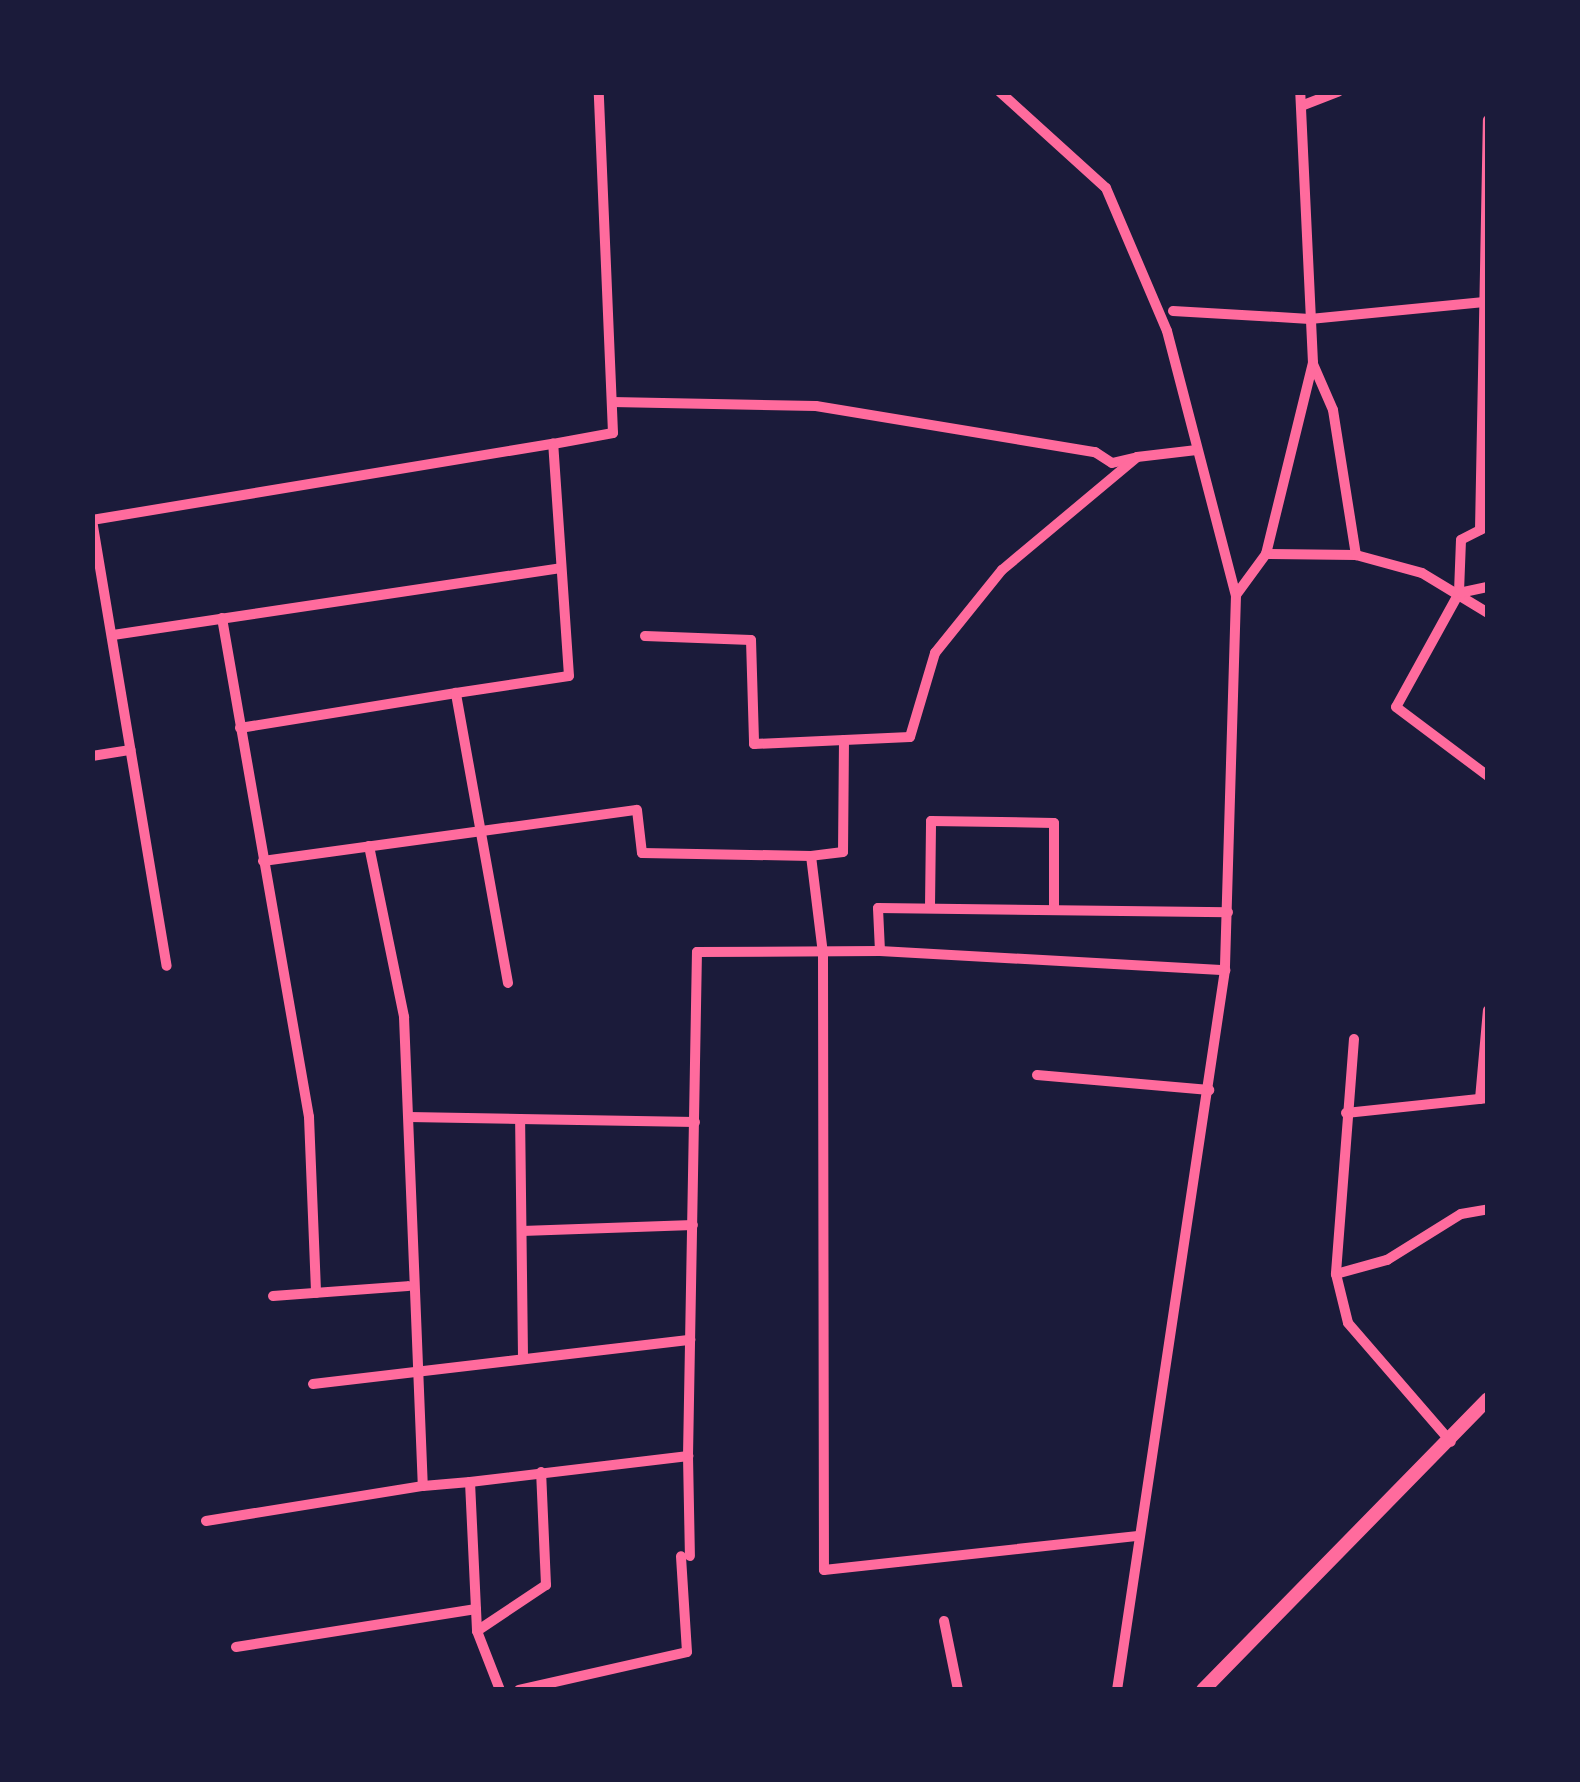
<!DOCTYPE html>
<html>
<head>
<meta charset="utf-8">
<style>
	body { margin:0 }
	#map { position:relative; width:1580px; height:1782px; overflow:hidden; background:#1b1b3a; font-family:"IBM Plex Sans",sans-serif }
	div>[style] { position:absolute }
	.minor>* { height:10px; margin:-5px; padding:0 5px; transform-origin:5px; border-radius:5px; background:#ff6b9d }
	.tertiary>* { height:14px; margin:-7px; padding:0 7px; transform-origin:7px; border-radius:7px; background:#ff6b9d }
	span { translate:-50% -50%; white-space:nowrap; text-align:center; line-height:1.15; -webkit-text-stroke:8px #1b1b3a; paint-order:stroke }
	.frame { position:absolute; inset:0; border:95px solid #1b1b3a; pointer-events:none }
</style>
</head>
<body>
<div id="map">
	<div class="minor">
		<div style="left:1000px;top:92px;width:143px;rotate:42.2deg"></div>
		<div style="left:1106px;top:188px;width:155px;rotate:66.9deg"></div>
		<div style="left:1167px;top:331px;width:273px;rotate:75.4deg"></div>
		<div style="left:1236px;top:595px;width:375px;rotate:91.7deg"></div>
		<div style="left:1225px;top:970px;width:728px;rotate:98.53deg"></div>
		<div style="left:1301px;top:106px;width:40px;rotate:-21deg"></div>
		<div style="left:1173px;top:311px;width:137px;rotate:3.3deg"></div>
		<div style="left:1310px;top:319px;width:175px;rotate:-5.6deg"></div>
		<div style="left:1313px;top:364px;width:50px;rotate:66.5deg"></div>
		<div style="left:1333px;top:410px;width:147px;rotate:81deg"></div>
		<div style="left:612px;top:402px;width:204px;rotate:1.1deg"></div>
		<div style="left:816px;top:406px;width:283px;rotate:9.4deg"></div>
		<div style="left:1095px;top:452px;width:20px;rotate:33deg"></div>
		<div style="left:1112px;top:463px;width:22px;rotate:-13deg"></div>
		<div style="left:92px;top:520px;width:467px;rotate:-9.4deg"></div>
		<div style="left:92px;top:520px;width:452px;rotate:80.5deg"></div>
		<div style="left:1488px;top:526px;width:30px;rotate:153deg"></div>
		<div style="left:1461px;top:540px;width:53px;rotate:92.2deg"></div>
		<div style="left:1459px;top:593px;width:130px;rotate:118.9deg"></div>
		<div style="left:1396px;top:707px;width:115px;rotate:36.9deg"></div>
		<div style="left:1480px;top:530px;width:410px;rotate:-88.9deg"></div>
		<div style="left:1266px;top:554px;width:90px;rotate:0.6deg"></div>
		<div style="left:1356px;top:555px;width:68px;rotate:15.3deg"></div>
		<div style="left:1422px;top:573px;width:77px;rotate:31.2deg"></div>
		<div style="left:1459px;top:593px;width:30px;rotate:-12deg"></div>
		<div style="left:1236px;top:595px;width:51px;rotate:-53.8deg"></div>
		<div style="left:1266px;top:554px;width:197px;rotate:-76.2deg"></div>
		<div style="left:1313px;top:363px;width:271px;rotate:-92.7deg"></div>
		<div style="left:222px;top:618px;width:507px;rotate:80.11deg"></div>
		<div style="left:309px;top:1117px;width:176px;rotate:87.7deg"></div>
		<div style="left:113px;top:635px;width:451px;rotate:-8.5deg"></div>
		<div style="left:645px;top:636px;width:106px;rotate:2.2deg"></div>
		<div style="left:751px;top:640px;width:104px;rotate:88.3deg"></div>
		<div style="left:754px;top:744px;width:156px;rotate:-2.6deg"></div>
		<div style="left:910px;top:737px;width:88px;rotate:-73.4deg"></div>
		<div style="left:935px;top:653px;width:107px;rotate:-51.1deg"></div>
		<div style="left:1002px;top:570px;width:176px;rotate:-39.9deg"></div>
		<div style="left:1137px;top:457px;width:60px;rotate:-6.7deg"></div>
		<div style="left:240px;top:728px;width:219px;rotate:-9.2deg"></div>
		<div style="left:844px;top:740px;width:112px;rotate:90.5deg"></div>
		<div style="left:843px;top:852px;width:32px;rotate:173deg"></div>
		<div style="left:811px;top:856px;width:99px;rotate:83deg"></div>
		<div style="left:823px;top:954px;width:616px;rotate:89.91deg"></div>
		<div style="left:824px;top:1570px;width:316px;rotate:-6.2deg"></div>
		<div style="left:92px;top:756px;width:39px;rotate:-9deg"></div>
		<div style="left:369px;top:846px;width:175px;rotate:78.4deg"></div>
		<div style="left:404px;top:1017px;width:469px;rotate:87.7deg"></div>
		<div style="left:423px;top:1486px;width:47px;rotate:-4.9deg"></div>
		<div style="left:470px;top:1482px;width:149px;rotate:87.3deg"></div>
		<div style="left:477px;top:1631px;width:63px;rotate:68.7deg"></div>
		<div style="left:263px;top:861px;width:377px;rotate:-7.8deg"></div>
		<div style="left:637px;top:810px;width:43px;rotate:83.4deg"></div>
		<div style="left:642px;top:853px;width:169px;rotate:1deg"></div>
		<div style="left:930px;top:907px;width:86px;rotate:-89.3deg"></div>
		<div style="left:931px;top:821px;width:123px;rotate:0.9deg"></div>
		<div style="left:1054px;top:823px;width:87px;rotate:90deg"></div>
		<div style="left:880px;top:951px;width:43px;rotate:-92.7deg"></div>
		<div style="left:878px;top:908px;width:350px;rotate:0.7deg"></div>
		<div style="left:508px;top:983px;width:295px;rotate:-100.2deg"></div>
		<div style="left:456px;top:693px;width:114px;rotate:-8.6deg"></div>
		<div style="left:569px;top:676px;width:233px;rotate:-93.9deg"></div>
		<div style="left:553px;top:444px;width:61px;rotate:-10.4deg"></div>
		<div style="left:613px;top:433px;width:341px;rotate:-92.4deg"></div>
		<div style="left:1354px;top:1039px;width:236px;rotate:94.4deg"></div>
		<div style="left:1336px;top:1274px;width:53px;rotate:-15.4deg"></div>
		<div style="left:1387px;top:1260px;width:87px;rotate:-31.9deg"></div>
		<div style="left:1461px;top:1214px;width:27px;rotate:-10deg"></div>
		<div style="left:1037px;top:1075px;width:173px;rotate:5deg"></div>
		<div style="left:1480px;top:1099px;width:89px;rotate:-84.9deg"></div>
		<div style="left:1346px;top:1113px;width:143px;rotate:-6deg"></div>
		<div style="left:409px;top:1117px;width:111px;rotate:1deg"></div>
		<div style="left:522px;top:1231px;width:171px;rotate:-2deg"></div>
		<div style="left:1336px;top:1274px;width:50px;rotate:76.2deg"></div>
		<div style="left:1348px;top:1323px;width:157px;rotate:49.1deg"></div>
		<div style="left:273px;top:1296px;width:135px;rotate:-4.2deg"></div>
		<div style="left:523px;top:1357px;width:238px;rotate:-90.7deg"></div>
		<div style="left:520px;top:1119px;width:175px;rotate:1deg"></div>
		<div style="left:313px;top:1384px;width:380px;rotate:-6.7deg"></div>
		<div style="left:688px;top:1456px;width:100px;rotate:88.9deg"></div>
		<div style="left:470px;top:1482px;width:220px;rotate:-6.8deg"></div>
		<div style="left:688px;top:1456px;width:504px;rotate:-88.98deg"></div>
		<div style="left:697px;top:952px;width:183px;rotate:-0.3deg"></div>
		<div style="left:880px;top:951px;width:346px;rotate:3.2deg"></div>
		<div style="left:206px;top:1521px;width:220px;rotate:-9.2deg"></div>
		<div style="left:944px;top:1621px;width:70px;rotate:78.5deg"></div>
		<div style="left:477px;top:1631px;width:83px;rotate:-33.7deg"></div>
		<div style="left:546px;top:1585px;width:113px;rotate:-92.5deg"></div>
		<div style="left:236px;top:1647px;width:243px;rotate:-9deg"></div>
		<div style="left:519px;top:1690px;width:172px;rotate:-12.7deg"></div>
		<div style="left:687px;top:1652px;width:96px;rotate:-93.6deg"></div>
	</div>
	<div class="tertiary">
		<div style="left:1203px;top:1690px;width:407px;rotate:-45.6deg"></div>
	</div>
	<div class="frame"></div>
</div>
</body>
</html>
